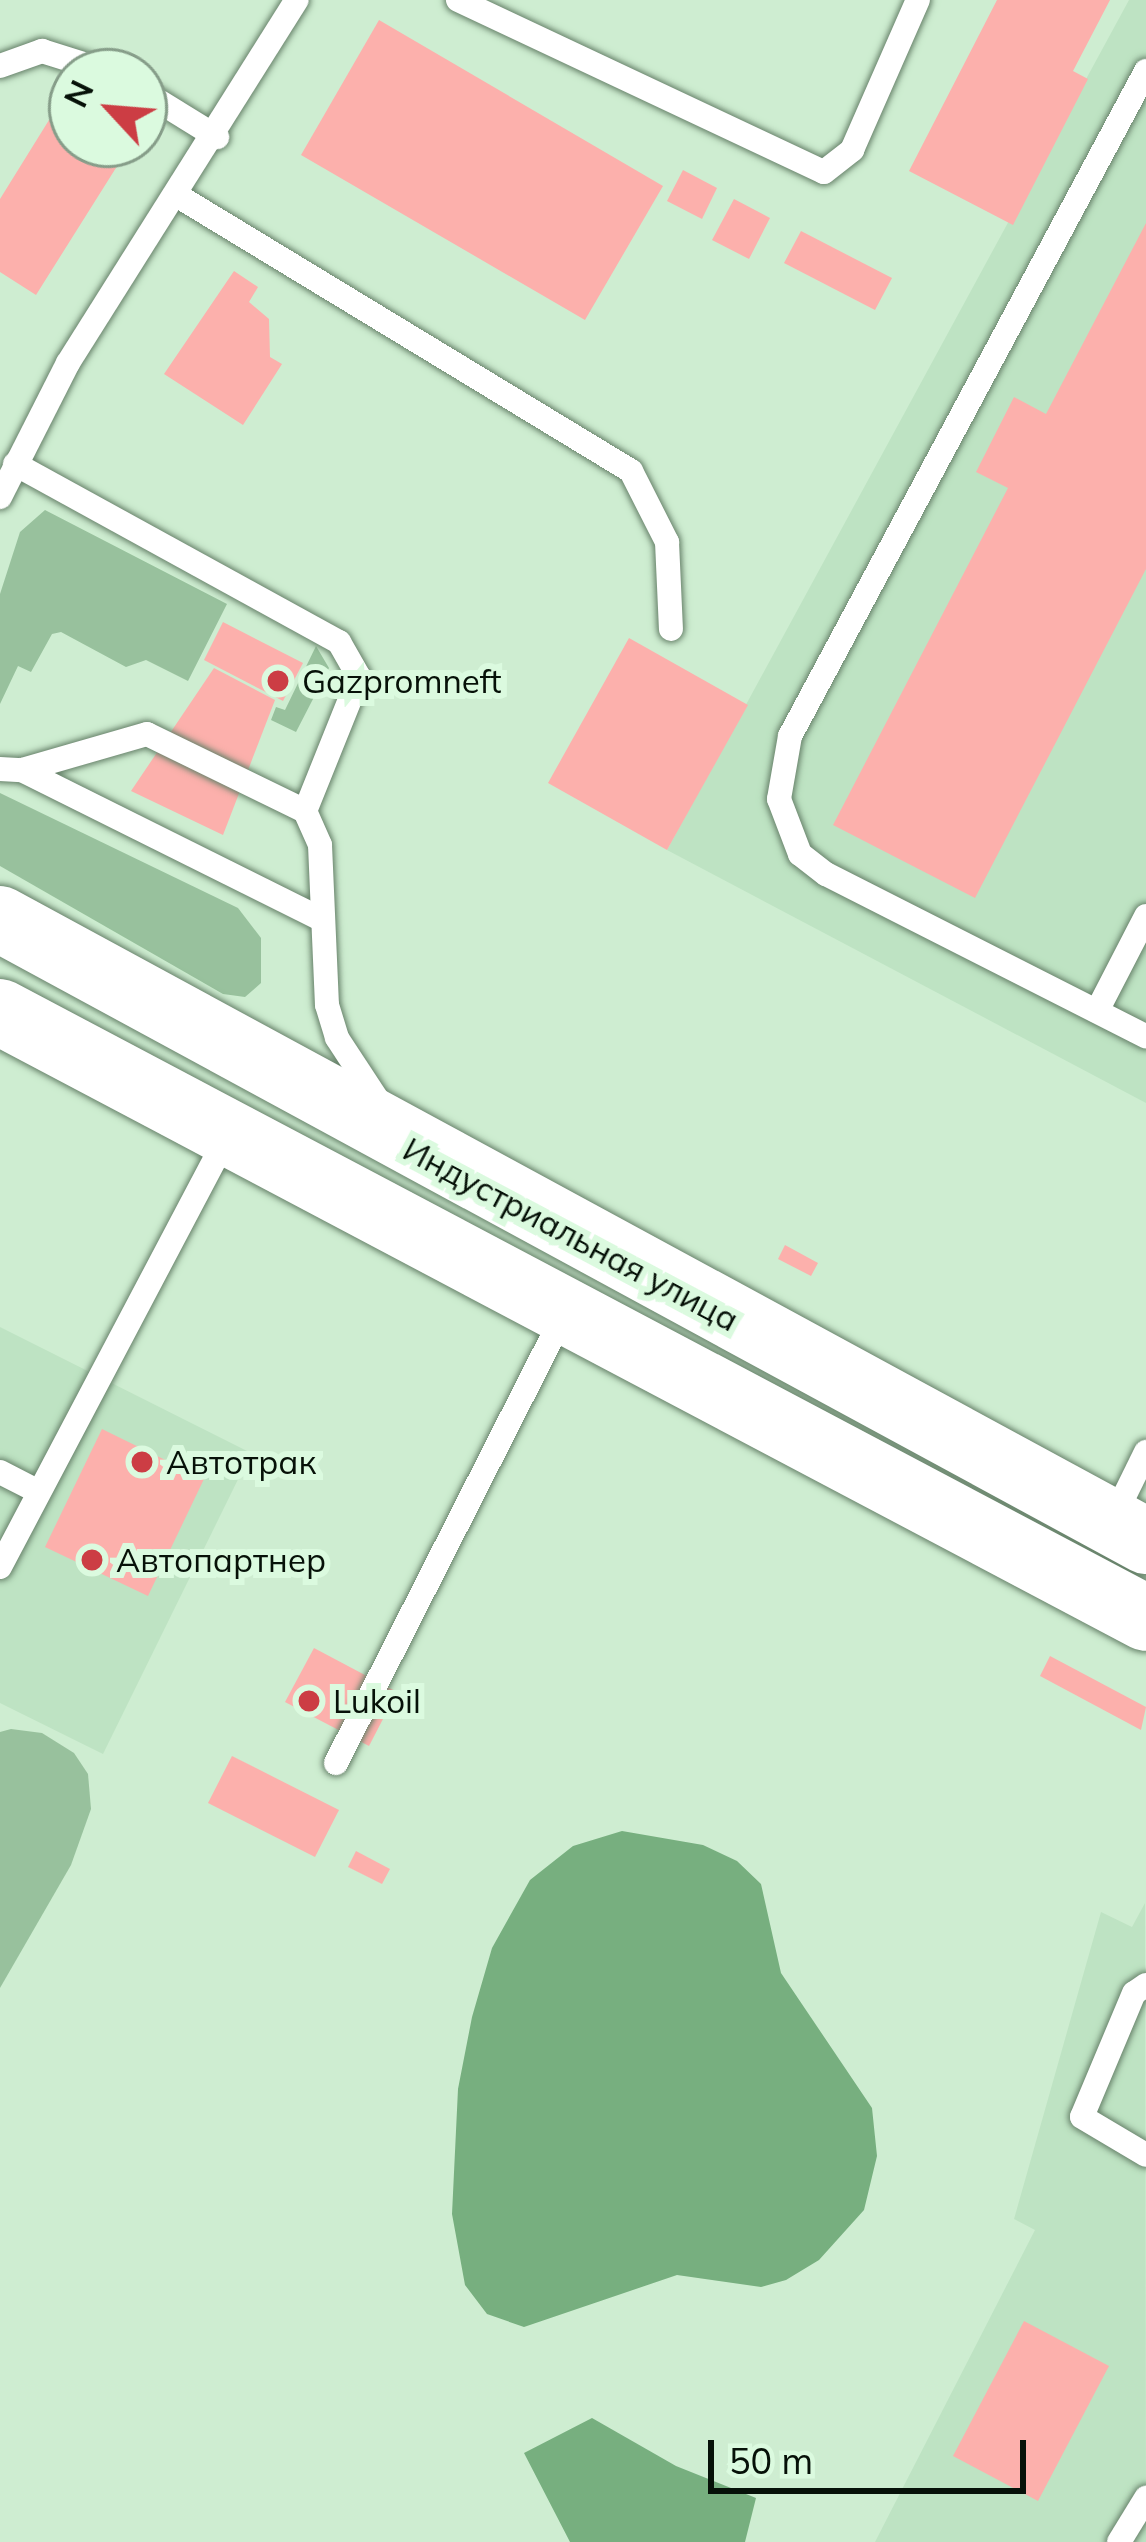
<!DOCTYPE html>
<html>
<head>
<meta charset="utf-8">
<style>
	body { margin:0 }
	#map { position:relative; width:1146px; height:2542px; overflow:hidden; background:#ceedd1; font-family:Mulish,sans-serif }
	div>[style] { position:absolute }
	.built>* { inset:0; background:#bee3c3 }
	.green>* { inset:0; background:#98c19d }
	.forest>* { inset:0; background:#77af7f }
	.building>* { inset:0; background:#fcb0ac }
	.roads { filter:drop-shadow(0 0 3px #67826a) drop-shadow(0 0 3px #67826a) }
	.lane>* { height:24px; margin:-12px; padding:0 12px; transform-origin:12px; border-radius:12px; background:#fff }
	.primary>* { height:66px; margin:-33px; padding:0 33px; transform-origin:33px; border-radius:33px; background:#fff }
	.dots>* { width:33px; height:33px; translate:-50% -50%; box-sizing:border-box; border:6px solid #dbfadf; border-radius:50% }
	span { translate:-50% -50%; white-space:nowrap; text-align:center; line-height:1.15; -webkit-text-stroke:12px #dbfadf; paint-order:stroke }
	.poi-label { font-size:33px; color:#061108 }
	.left { translate:0 -50%; text-align:left }
	.street-label { font-size:33px; color:#061108 }
	.north { position:absolute; left:48px; top:48px; width:120px; height:120px; box-sizing:border-box; background:#dbfadf; border:3px solid #869d89; border-radius:50%; rotate:296deg; font-size:33px; font-weight:700; line-height:48px; text-align:center; color:#061108 }
	.north::after { content:''; display:block; margin:auto; width:42px; height:54px; background:#cc3d44; clip-path:polygon(50% 0,100% 100%,50% 72%,0 100%) }
	.scale { position:absolute; left:708px; top:2440px; width:318px; height:54px; box-sizing:border-box; border:6px solid #061108; border-top:0; padding-left:15px; font-size:36px; line-height:42px; white-space:nowrap; color:#061108; -webkit-text-stroke:9px #dbfadf; paint-order:stroke }
</style>
</head>
<body>
<div id="map">
	<div class="built">
		<div style="clip-path:polygon(1129px 0,1146px 0,1146px 1103px,667px 850px)"></div>
		<div style="clip-path:polygon(0 1327px,251px 1453px,103px 1754px,0 1703px)"></div>
		<div style="clip-path:polygon(1145px 1903px,1146px 2542px,875px 2542px,1035px 2230px,1014px 2219px,1101px 1912px,1132px 1927px)"></div>
	</div>
	<div class="green">
		<div style="clip-path:polygon(45px 510px,227px 604px,188px 681px,146px 660px,126px 667px,61px 632px,52px 634px,31px 672px,18px 666px,0 704px,0 594px,20px 532px)"></div>
		<div style="clip-path:polygon(316px 646px,329px 668px,296px 732px,271px 720px,276px 707px,285px 710px)"></div>
		<div style="clip-path:polygon(0 793px,238px 908px,261px 938px,261px 983px,245px 997px,223px 994px,0 866px)"></div>
		<div style="clip-path:polygon(11px 1729px,42px 1733px,74px 1753px,88px 1774px,91px 1809px,71px 1865px,0 1988px,0 1732px)"></div>
	</div>
	<div class="forest">
		<div style="clip-path:polygon(622px 1831px,703px 1845px,737px 1861px,761px 1884px,781px 1973px,872px 2108px,877px 2156px,864px 2210px,819px 2260px,786px 2280px,761px 2287px,677px 2275px,524px 2327px,487px 2314px,465px 2285px,452px 2214px,458px 2089px,472px 2017px,492px 1948px,530px 1880px,573px 1846px)"></div>
		<div style="clip-path:polygon(592px 2418px,676px 2466px,756px 2498px,745px 2542px,570px 2542px,524px 2453px)"></div>
	</div>
	<div class="building">
		<div style="clip-path:polygon(997px 0,1110px 0,1073px 71px,1088px 79px,1013px 225px,909px 171px)"></div>
		<div style="clip-path:polygon(379px 20px,663px 186px,585px 320px,301px 155px)"></div>
		<div style="clip-path:polygon(72px 83px,72px 144px,131px 144px,36px 295px,0 272px,0 199px)"></div>
		<div style="clip-path:polygon(683px 170px,717px 188px,702px 219px,667px 201px)"></div>
		<div style="clip-path:polygon(734px 199px,770px 218px,749px 259px,712px 240px)"></div>
		<div style="clip-path:polygon(1146px 223px,1146px 569px,975px 898px,833px 825px,1008px 488px,976px 472px,1014px 397px,1046px 414px)"></div>
		<div style="clip-path:polygon(801px 231px,892px 278px,875px 310px,784px 263px)"></div>
		<div style="clip-path:polygon(234px 271px,258px 287px,249px 302px,269px 319px,270px 357px,282px 364px,243px 425px,164px 374px)"></div>
		<div style="clip-path:polygon(223px 622px,303px 663px,283px 701px,204px 660px)"></div>
		<div style="clip-path:polygon(629px 638px,748px 705px,667px 850px,548px 783px)"></div>
		<div style="clip-path:polygon(214px 668px,275px 700px,223px 835px,131px 791px)"></div>
		<div style="clip-path:polygon(785px 1245px,818px 1263px,811px 1276px,778px 1259px)"></div>
		<div style="clip-path:polygon(102px 1429px,204px 1479px,148px 1596px,45px 1547px)"></div>
		<div style="clip-path:polygon(314px 1648px,397px 1692px,369px 1746px,285px 1702px)"></div>
		<div style="clip-path:polygon(1050px 1656px,1146px 1707px,1141px 1730px,1040px 1676px)"></div>
		<div style="clip-path:polygon(232px 1756px,339px 1810px,315px 1857px,208px 1803px)"></div>
		<div style="clip-path:polygon(356px 1851px,390px 1869px,382px 1884px,348px 1867px)"></div>
		<div style="clip-path:polygon(1024px 2321px,1109px 2366px,1038px 2501px,953px 2456px)"></div>
	</div>
	<div class="roads">
		<div class="lane">
			<div style="left:458px;top:0;width:404px;rotate:25.2deg"></div>
			<div style="left:824px;top:172px;width:36px;rotate:-38deg"></div>
			<div style="left:852px;top:150px;width:164px;rotate:-66.3deg"></div>
			<div style="left:0;top:66px;width:45px;rotate:-19.7deg"></div>
			<div style="left:42px;top:51px;width:70px;rotate:17.4deg"></div>
			<div style="left:1146px;top:71px;width:754px;rotate:118.16deg"></div>
			<div style="left:790px;top:736px;width:64px;rotate:99.9deg"></div>
			<div style="left:779px;top:799px;width:59px;rotate:69.1deg"></div>
			<div style="left:800px;top:854px;width:33px;rotate:38deg"></div>
			<div style="left:826px;top:874px;width:359px;rotate:26.9deg"></div>
			<div style="left:144px;top:92px;width:86px;rotate:31.7deg"></div>
			<div style="left:178px;top:196px;width:530px;rotate:31.26deg"></div>
			<div style="left:631px;top:471px;width:80px;rotate:63.1deg"></div>
			<div style="left:667px;top:542px;width:87px;rotate:87.4deg"></div>
			<div style="left:15px;top:464px;width:370px;rotate:28.8deg"></div>
			<div style="left:339px;top:642px;width:40px;rotate:60.3deg"></div>
			<div style="left:359px;top:677px;width:144px;rotate:111.9deg"></div>
			<div style="left:0;top:497px;width:150px;rotate:-63.1deg"></div>
			<div style="left:68px;top:363px;width:429px;rotate:-57.8deg"></div>
			<div style="left:0;top:769px;width:22px;rotate:3deg"></div>
			<div style="left:22px;top:770px;width:130px;rotate:-16.1deg"></div>
			<div style="left:147px;top:734px;width:176px;rotate:26deg"></div>
			<div style="left:305px;top:811px;width:37px;rotate:66deg"></div>
			<div style="left:320px;top:845px;width:160px;rotate:87.5deg"></div>
			<div style="left:327px;top:1005px;width:34px;rotate:73deg"></div>
			<div style="left:337px;top:1038px;width:73px;rotate:56.7deg"></div>
			<div style="left:22px;top:770px;width:332px;rotate:26.5deg"></div>
			<div style="left:1097px;top:1011px;width:107px;rotate:-62.7deg"></div>
			<div style="left:0;top:1472px;width:42px;rotate:27.2deg"></div>
			<div style="left:1112px;top:1521px;width:77px;rotate:-63.8deg"></div>
			<div style="left:0;top:1567px;width:489px;rotate:-62.2deg"></div>
			<div style="left:336px;top:1763px;width:504px;rotate:-63.08deg"></div>
			<div style="left:1146px;top:1985px;width:14px;rotate:146deg"></div>
			<div style="left:1134px;top:1993px;width:134px;rotate:112.8deg"></div>
			<div style="left:1082px;top:2117px;width:74px;rotate:30.7deg"></div>
			<div style="left:1119px;top:2542px;width:52px;rotate:-58.5deg"></div>
		</div>
		<div class="primary">
			<div style="left:0;top:919px;width:1304px;rotate:28.49deg"></div>
			<div style="left:0;top:1012px;width:1296px;rotate:27.87deg"></div>
		</div>
	</div>
	<div class="dots">
		<div style="left:278px;top:681px;background:#cc3d44"></div>
		<div style="left:142px;top:1462px;background:#cc3d44"></div>
		<div style="left:92px;top:1560px;background:#cc3d44"></div>
		<div style="left:309px;top:1701px;background:#cc3d44"></div>
	</div>
	<div class="poi-label">
		<span class="left" style="left:302px;top:681px">Gazpromneft</span>
		<span class="left" style="left:166px;top:1462px">Автотрак</span>
		<span class="left" style="left:116px;top:1560px">Автопартнер</span>
		<span class="left" style="left:333px;top:1701px">Lukoil</span>
	</div>
	<div class="street-label">
		<span style="left:571px;top:1234px;rotate:28deg">Индустриальная улица</span>
	</div>
	<div class="north">N</div>
	<div class="scale">50 m</div>
</div>
</body>
</html>
